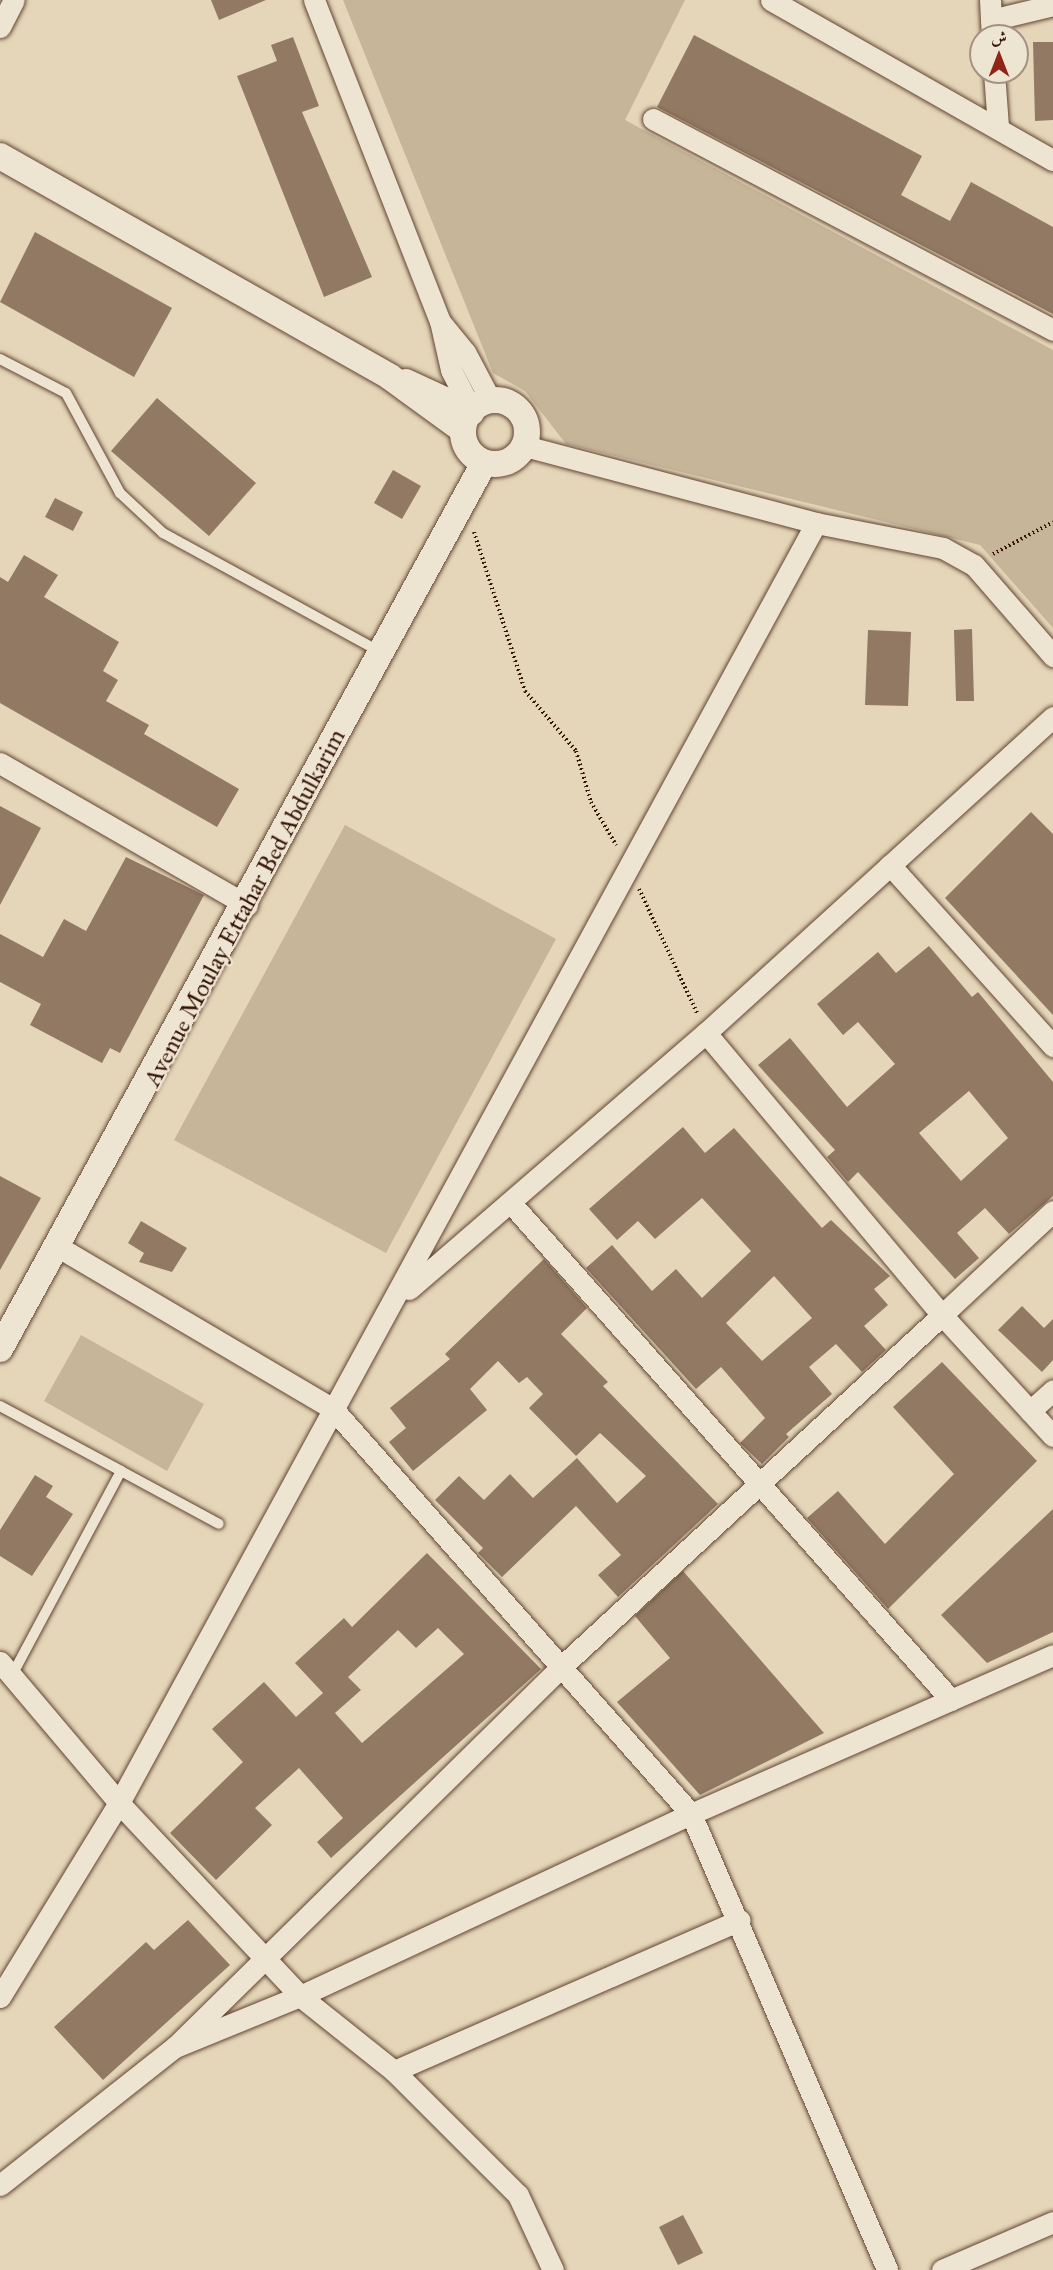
<!DOCTYPE html>
<html>
<head>
<meta charset="utf-8">
<style>
	body { margin:0 }
	#map { position:relative; width:1053px; height:2270px; overflow:hidden; background:#e5d6b9; font-family:"IM FELL Great Primer",Amiri,serif }
	div>[style] { position:absolute }
	.green>* { inset:0; background:#c7b59a }
	.building>* { inset:0; background:#917963 }
	.path>* { height:4px; margin-top:-2px; transform-origin:0; background:repeating-linear-gradient(90deg,#361505 0 1.5px,transparent 0 4.5px) }
	.roads { filter:drop-shadow(0 0 2px #624532) drop-shadow(0 0 2px #624532) }
	.service>* { height:10px; margin:-5px; padding:0 5px; transform-origin:5px; border-radius:5px; background:#eee4d2 }
	.minor>* { height:21px; margin:-10.5px; padding:0 10.5px; transform-origin:10.5px; border-radius:10.5px; background:#eee4d2 }
	.tertiary>* { height:26px; margin:-13px; padding:0 13px; transform-origin:13px; border-radius:13px; background:#eee4d2 }
	.tertiary>.ring { margin:-13px; padding:0; box-sizing:content-box; background:none; border:26px solid #eee4d2; border-radius:50% }
	span { translate:-50% -50%; white-space:nowrap; text-align:center; line-height:1.15; -webkit-text-stroke:5px #eee4d2; paint-order:stroke }
	.street-label { font-size:24px; color:#361505 }
	.north { position:absolute; left:969px; top:24px; width:60px; height:60px; box-sizing:border-box; background:#eee4d2; border:2px solid #a49180; border-radius:50%; rotate:0deg; font-size:16px; font-weight:700; line-height:24px; text-align:center; color:#361505 }
	.north::after { content:''; display:block; margin:auto; width:21px; height:27px; background:#8f2418; clip-path:polygon(50% 0,100% 100%,50% 72%,0 100%) }
</style>
</head>
<body>
<div id="map">
	<div class="green">
		<div style="clip-path:polygon(343px 0,685px 0,625px 120px,1053px 350px,1053px 628px,980px 545px,566px 444px,525px 391px,493px 373px)"></div>
		<div style="clip-path:polygon(345px 825px,556px 939px,386px 1253px,174px 1140px)"></div>
		<div style="clip-path:polygon(81px 1335px,204px 1404px,167px 1471px,44px 1401px)"></div>
	</div>
	<div class="building">
		<div style="clip-path:polygon(211px 0,266px 0,219px 20px)"></div>
		<div style="clip-path:polygon(694px 35px,922px 156px,901px 195px,950px 221px,971px 182px,1053px 227px,1053px 314px,657px 107px)"></div>
		<div style="clip-path:polygon(293px 37px,319px 106px,302px 112px,372px 277px,324px 297px,237px 76px,277px 61px,271px 45px)"></div>
		<div style="clip-path:polygon(1033px 42px,1053px 42px,1053px 120px,1035px 121px)"></div>
		<div style="clip-path:polygon(35px 232px,172px 308px,134px 377px,0 302px)"></div>
		<div style="clip-path:polygon(157px 398px,256px 483px,209px 536px,111px 451px)"></div>
		<div style="clip-path:polygon(393px 470px,421px 486px,402px 519px,374px 503px)"></div>
		<div style="clip-path:polygon(55px 498px,83px 512px,73px 531px,45px 517px)"></div>
		<div style="clip-path:polygon(24px 555px,58px 575px,44px 597px,119px 642px,103px 671px,118px 680px,106px 701px,149px 725px,144px 734px,239px 789px,217px 827px,0 703px,0 577px,8px 582px)"></div>
		<div style="clip-path:polygon(972px 629px,974px 701px,956px 701px,954px 630px)"></div>
		<div style="clip-path:polygon(868px 630px,911px 632px,908px 706px,865px 705px)"></div>
		<div style="clip-path:polygon(0 806px,41px 828px,0 905px)"></div>
		<div style="clip-path:polygon(1031px 812px,1053px 834px,1053px 1015px,945px 898px)"></div>
		<div style="clip-path:polygon(126px 857px,204px 895px,120px 1053px,110px 1048px,102px 1063px,30px 1025px,41px 1004px,0 982px,0 934px,43px 957px,64px 919px,86px 931px)"></div>
		<div style="clip-path:polygon(evenodd,929px 946px,972px 997px,978px 992px,1053px 1082px,1053px 1196px,1009px 1234px,985px 1208px,957px 1233px,979px 1258px,955px 1279px,858px 1172px,848px 1182px,827px 1157px,835px 1150px,758px 1065px,790px 1038px,847px 1107px,895px 1064px,858px 1022px,843px 1035px,817px 1004px,878px 952px,896px 973px,929px 946px,969px 1091px,1008px 1138px,961px 1181px,919px 1133px,969px 1091px)"></div>
		<div style="clip-path:polygon(evenodd,683px 1127px,705px 1153px,734px 1128px,822px 1228px,831px 1220px,890px 1276px,874px 1289px,888px 1305px,864px 1326px,886px 1350px,862px 1372px,836px 1344px,809px 1367px,832px 1394px,786px 1434px,789px 1437px,762px 1464px,740px 1443px,765px 1418px,721px 1367px,696px 1389px,586px 1268px,612px 1245px,652px 1291px,676px 1269px,702px 1298px,751px 1251px,702px 1198px,655px 1239px,638px 1221px,617px 1240px,589px 1209px,683px 1127px,774px 1276px,812px 1318px,762px 1361px,726px 1323px,774px 1276px)"></div>
		<div style="clip-path:polygon(0 1176px,41px 1198px,0 1270px)"></div>
		<div style="clip-path:polygon(141px 1221px,187px 1248px,172px 1272px,139px 1262px,144px 1253px,128px 1243px)"></div>
		<div style="clip-path:polygon(544px 1259px,587px 1308px,561px 1334px,608px 1382px,603px 1386px,718px 1504px,618px 1597px,598px 1575px,621px 1555px,576px 1506px,502px 1577px,478px 1553px,483px 1548px,435px 1500px,459px 1476px,484px 1500px,510px 1474px,533px 1498px,577px 1458px,617px 1503px,646px 1476px,600px 1433px,576px 1456px,529px 1408px,543px 1394px,527px 1377px,519px 1383px,498px 1361px,470px 1389px,487px 1410px,413px 1471px,389px 1442px,406px 1428px,390px 1408px,450px 1359px,445px 1354px)"></div>
		<div style="clip-path:polygon(1022px 1306px,1044px 1328px,1053px 1319px,1053px 1360px,1042px 1372px,998px 1330px)"></div>
		<div style="clip-path:polygon(942px 1362px,1037px 1461px,888px 1609px,807px 1518px,838px 1491px,885px 1544px,954px 1474px,893px 1407px)"></div>
		<div style="clip-path:polygon(35px 1475px,53px 1486px,46px 1497px,73px 1514px,32px 1576px,0 1556px,0 1530px)"></div>
		<div style="clip-path:polygon(1053px 1509px,1053px 1632px,987px 1663px,941px 1615px)"></div>
		<div style="clip-path:polygon(evenodd,427px 1553px,541px 1669px,331px 1858px,317px 1842px,343px 1818px,299px 1768px,255px 1808px,272px 1825px,216px 1880px,170px 1833px,243px 1762px,212px 1729px,264px 1682px,296px 1717px,323px 1693px,295px 1663px,344px 1618px,352px 1627px,427px 1553px,438px 1628px,464px 1654px,362px 1743px,335px 1713px,361px 1690px,348px 1677px,398px 1630px,416px 1648px,438px 1628px)"></div>
		<div style="clip-path:polygon(683px 1571px,824px 1733px,700px 1795px,617px 1702px,670px 1658px,635px 1616px)"></div>
		<div style="clip-path:polygon(188px 1920px,230px 1965px,103px 2080px,54px 2027px,146px 1942px,154px 1950px)"></div>
		<div style="clip-path:polygon(683px 2215px,703px 2253px,678px 2265px,659px 2227px)"></div>
	</div>
	<div class="path">
		<div style="left:474px;top:532px;width:167px;rotate:72.2deg"></div>
		<div style="left:525px;top:691px;width:79px;rotate:49.6deg"></div>
		<div style="left:576px;top:751px;width:53px;rotate:73.6deg"></div>
		<div style="left:591px;top:802px;width:50px;rotate:59.8deg"></div>
		<div style="left:993px;top:554px;width:68px;rotate:-28.1deg"></div>
		<div style="left:639px;top:889px;width:137px;rotate:64.9deg"></div>
	</div>
	<div class="roads">
		<div class="service">
			<div style="left:0;top:359px;width:74px;rotate:27.3deg"></div>
			<div style="left:66px;top:393px;width:114px;rotate:61.6deg"></div>
			<div style="left:120px;top:493px;width:59px;rotate:42.9deg"></div>
			<div style="left:163px;top:533px;width:250px;rotate:28.7deg"></div>
			<div style="left:0;top:1406px;width:137px;rotate:28.2deg"></div>
			<div style="left:121px;top:1471px;width:231px;rotate:118.1deg"></div>
			<div style="left:121px;top:1471px;width:111px;rotate:28.4deg"></div>
		</div>
		<div class="minor">
			<div style="left:314px;top:0;width:345px;rotate:68.6deg"></div>
			<div style="left:440px;top:321px;width:50px;rotate:77.3deg"></div>
			<div style="left:451px;top:370px;width:46px;rotate:62.9deg"></div>
			<div style="left:771px;top:0;width:324px;rotate:29.6deg"></div>
			<div style="left:990px;top:0;width:36px;rotate:87deg"></div>
			<div style="left:991px;top:20px;width:64px;rotate:-13.6deg"></div>
			<div style="left:0;top:27px;width:30px;rotate:-63deg"></div>
			<div style="left:994px;top:72px;width:55px;rotate:85.8deg"></div>
			<div style="left:653px;top:119px;width:452px;rotate:27.8deg"></div>
			<div style="left:442px;top:324px;width:36px;rotate:51deg"></div>
			<div style="left:465px;top:352px;width:55px;rotate:62deg"></div>
			<div style="left:816px;top:523px;width:129px;rotate:11.1deg"></div>
			<div style="left:943px;top:548px;width:35px;rotate:29deg"></div>
			<div style="left:974px;top:565px;width:121px;rotate:49deg"></div>
			<div style="left:1053px;top:717px;width:469px;rotate:137.7deg"></div>
			<div style="left:706px;top:1033px;width:368px;rotate:50.1deg"></div>
			<div style="left:942px;top:1315px;width:152px;rotate:-43.1deg"></div>
			<div style="left:0;top:763px;width:285px;rotate:29.9deg"></div>
			<div style="left:890px;top:865px;width:244px;rotate:48deg"></div>
			<div style="left:510px;top:1202px;width:665px;rotate:48.47deg"></div>
			<div style="left:60px;top:1248px;width:317px;rotate:30.5deg"></div>
			<div style="left:333px;top:1409px;width:541px;rotate:48.52deg"></div>
			<div style="left:691px;top:1814px;width:496px;rotate:66.7deg"></div>
			<div style="left:409px;top:1289px;width:392px;rotate:-40.8deg"></div>
			<div style="left:1030px;top:1411px;width:31px;rotate:-42deg"></div>
			<div style="left:0;top:1662px;width:185px;rotate:49.8deg"></div>
			<div style="left:119px;top:1803px;width:265px;rotate:46.8deg"></div>
			<div style="left:300px;top:1996px;width:120px;rotate:38.6deg"></div>
			<div style="left:394px;top:2071px;width:175px;rotate:45deg"></div>
			<div style="left:518px;top:2195px;width:83px;rotate:65deg"></div>
			<div style="left:0;top:1997px;width:228px;rotate:-58.5deg"></div>
			<div style="left:119px;top:1803px;width:1457px;rotate:-61.43deg"></div>
			<div style="left:816px;top:523px;width:302px;rotate:-165.2deg"></div>
			<div style="left:175px;top:2047px;width:540px;rotate:-44.55deg"></div>
			<div style="left:560px;top:1668px;width:520px;rotate:-42.74deg"></div>
			<div style="left:942px;top:1315px;width:164px;rotate:47.5deg"></div>
			<div style="left:394px;top:2071px;width:377px;rotate:-23.6deg"></div>
			<div style="left:0;top:2185px;width:223px;rotate:-38.3deg"></div>
			<div style="left:175px;top:2047px;width:135px;rotate:-22.2deg"></div>
			<div style="left:300px;top:1996px;width:431px;rotate:-25deg"></div>
			<div style="left:691px;top:1814px;width:395px;rotate:-23.7deg"></div>
			<div style="left:942px;top:2270px;width:121px;rotate:-23.4deg"></div>
		</div>
		<div class="tertiary">
			<div style="left:0;top:156px;width:448px;rotate:29.5deg"></div>
			<div style="left:390px;top:377px;width:90px;rotate:36deg"></div>
			<div style="left:406px;top:382px;width:72px;rotate:24.8deg"></div>
			<div class="ring" style="left:463px;top:400px;width:38px;height:38px"></div>
			<div style="left:0;top:1349px;width:1010px;rotate:-61.35deg"></div>
		</div>
	</div>
	<div class="street-label">
		<span style="left:245px;top:908px;rotate:-62deg">Avenue Moulay Ettahar Bed Abdulkarim</span>
	</div>
	<div class="north">ش</div>
</div>
</body>
</html>
